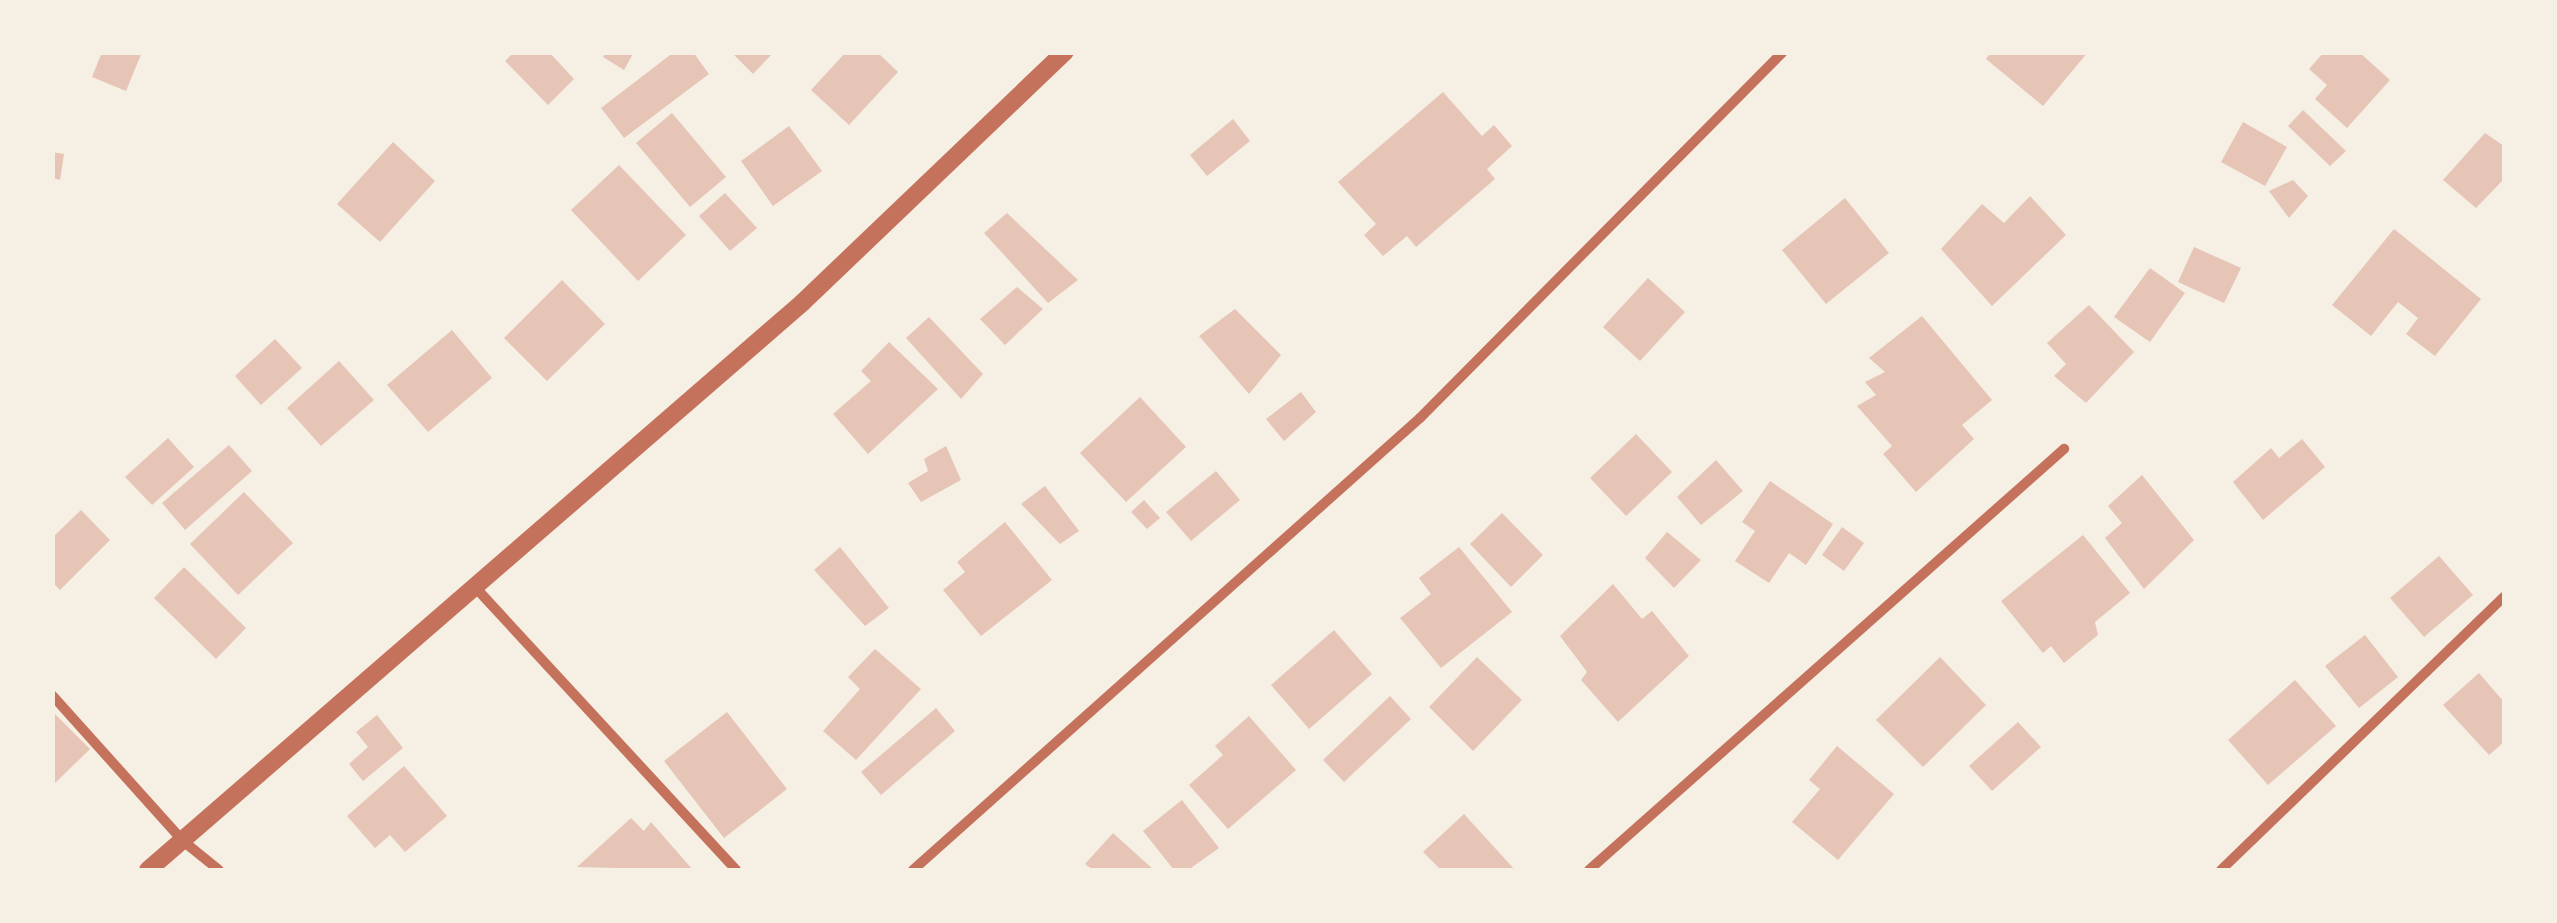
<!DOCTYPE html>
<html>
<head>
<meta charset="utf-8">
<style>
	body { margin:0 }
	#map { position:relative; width:2557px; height:923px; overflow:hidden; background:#f6efe4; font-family:Cabin,sans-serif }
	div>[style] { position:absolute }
	.building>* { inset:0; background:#e6c5b7 }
	.minor>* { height:10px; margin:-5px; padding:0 5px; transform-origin:5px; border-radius:5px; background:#c5725c }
	.tertiary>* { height:18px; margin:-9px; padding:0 9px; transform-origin:9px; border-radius:9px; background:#c5725c }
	span { translate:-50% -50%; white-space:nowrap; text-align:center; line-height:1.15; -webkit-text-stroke:9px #f6efe4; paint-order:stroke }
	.frame { position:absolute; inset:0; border:55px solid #f6efe4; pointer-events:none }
</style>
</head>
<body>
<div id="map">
	<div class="building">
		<div style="clip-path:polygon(102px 52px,142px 52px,126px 91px,92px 77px)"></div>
		<div style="clip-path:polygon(514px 52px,549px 52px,574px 79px,548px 105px,505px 61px)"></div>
		<div style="clip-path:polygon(605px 52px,634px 52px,624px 70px,603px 57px)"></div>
		<div style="clip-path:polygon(674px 52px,693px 52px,709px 74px,624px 138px,601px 108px)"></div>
		<div style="clip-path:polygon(731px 52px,774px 52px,753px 74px)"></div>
		<div style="clip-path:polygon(846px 52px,877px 52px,898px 72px,849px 125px,811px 90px)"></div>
		<div style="clip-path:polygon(1991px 52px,2088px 52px,2043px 106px,1986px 59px)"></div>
		<div style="clip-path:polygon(2324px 52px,2359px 52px,2390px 80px,2347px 128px,2315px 99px,2327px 85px,2309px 69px)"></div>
		<div style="clip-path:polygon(1443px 92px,1482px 136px,1494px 125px,1512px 146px,1487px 169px,1495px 179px,1416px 247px,1407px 236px,1383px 256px,1364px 235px,1376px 224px,1338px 182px)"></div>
		<div style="clip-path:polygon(2303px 110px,2346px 151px,2330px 166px,2288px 126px)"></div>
		<div style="clip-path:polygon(672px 113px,726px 177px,690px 207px,636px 143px)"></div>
		<div style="clip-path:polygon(1233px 119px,1250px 141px,1207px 176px,1190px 155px)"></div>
		<div style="clip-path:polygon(2243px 122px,2287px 147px,2265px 186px,2221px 162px)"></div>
		<div style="clip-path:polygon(789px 126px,822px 171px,773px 206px,741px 161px)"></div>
		<div style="clip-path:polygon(2485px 133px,2504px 146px,2504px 179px,2476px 208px,2443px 180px)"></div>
		<div style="clip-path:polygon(393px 142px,435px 181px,380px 242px,337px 204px)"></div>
		<div style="clip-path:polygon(52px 152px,64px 154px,60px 180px,52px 178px)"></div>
		<div style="clip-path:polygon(619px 165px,686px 235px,638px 281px,571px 210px)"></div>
		<div style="clip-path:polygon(2293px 180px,2308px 196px,2289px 218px,2269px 191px)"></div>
		<div style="clip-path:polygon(725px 193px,757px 228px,730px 251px,699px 216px)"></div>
		<div style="clip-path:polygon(2030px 196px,2066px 235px,1992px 306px,1941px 249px,1982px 204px,2004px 223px)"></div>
		<div style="clip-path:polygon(1845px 198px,1889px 253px,1826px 304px,1782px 250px)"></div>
		<div style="clip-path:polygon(1007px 213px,1078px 280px,1048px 303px,984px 233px)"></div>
		<div style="clip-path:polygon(2394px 229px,2481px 299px,2435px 356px,2406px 334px,2418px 318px,2398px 302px,2371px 336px,2332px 305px)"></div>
		<div style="clip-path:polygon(2194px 247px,2241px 268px,2224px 303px,2178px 282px)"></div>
		<div style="clip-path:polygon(2150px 268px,2185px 293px,2150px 342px,2114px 317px)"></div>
		<div style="clip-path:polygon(1648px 278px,1685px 312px,1640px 361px,1603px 327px)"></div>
		<div style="clip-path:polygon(562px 280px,605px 324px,547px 381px,504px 338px)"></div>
		<div style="clip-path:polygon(1017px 287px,1043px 309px,1005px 345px,980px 319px)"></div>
		<div style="clip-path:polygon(2089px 305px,2134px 352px,2086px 403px,2054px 376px,2066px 364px,2047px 343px)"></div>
		<div style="clip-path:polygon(1235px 309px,1281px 355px,1249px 394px,1199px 336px)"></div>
		<div style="clip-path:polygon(1922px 316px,1992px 400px,1962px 425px,1974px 439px,1916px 492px,1883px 454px,1892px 446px,1857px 406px,1876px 395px,1865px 382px,1885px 372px,1869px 358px)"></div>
		<div style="clip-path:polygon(929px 317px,983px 374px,961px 399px,906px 338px)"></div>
		<div style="clip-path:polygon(452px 330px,492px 378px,428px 432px,387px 385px)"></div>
		<div style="clip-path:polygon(275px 339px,302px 368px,261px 405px,235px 376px)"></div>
		<div style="clip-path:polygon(889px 342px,938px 389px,868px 454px,833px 414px,871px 381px,861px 371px)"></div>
		<div style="clip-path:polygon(339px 361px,374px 400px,321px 446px,287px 408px)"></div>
		<div style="clip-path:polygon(1301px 392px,1316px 412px,1284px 441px,1266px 419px)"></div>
		<div style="clip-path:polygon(1140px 397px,1186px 447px,1126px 502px,1080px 453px)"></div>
		<div style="clip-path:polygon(1636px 434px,1672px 472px,1626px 516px,1590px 478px)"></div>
		<div style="clip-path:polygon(168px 438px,194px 467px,152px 505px,125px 477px)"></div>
		<div style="clip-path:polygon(2302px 439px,2325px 467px,2263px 520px,2233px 482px,2271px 448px,2279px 458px)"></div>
		<div style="clip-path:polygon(229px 445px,252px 471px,185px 530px,162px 503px)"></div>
		<div style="clip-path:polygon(946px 446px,961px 480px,921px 502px,908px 483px,928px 471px,924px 459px)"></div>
		<div style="clip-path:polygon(1716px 460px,1743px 491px,1701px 525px,1677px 497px)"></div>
		<div style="clip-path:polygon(1216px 471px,1240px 500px,1191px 541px,1166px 512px)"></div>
		<div style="clip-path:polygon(2142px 475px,2194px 540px,2144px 589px,2105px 538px,2122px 523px,2108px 506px)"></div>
		<div style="clip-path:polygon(1770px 481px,1833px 524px,1806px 565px,1789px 553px,1769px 583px,1735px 561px,1755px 531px,1742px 522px)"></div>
		<div style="clip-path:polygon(1045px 486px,1079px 531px,1060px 544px,1021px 504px)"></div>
		<div style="clip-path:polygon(244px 492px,293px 543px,238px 595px,190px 544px)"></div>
		<div style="clip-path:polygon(1144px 500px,1160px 518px,1147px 529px,1131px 512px)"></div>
		<div style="clip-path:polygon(81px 510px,110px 540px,60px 590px,52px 582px,52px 538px)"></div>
		<div style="clip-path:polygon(1502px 513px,1543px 555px,1511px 587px,1470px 544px)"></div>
		<div style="clip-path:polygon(1005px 522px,1052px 580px,981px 636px,943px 590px,965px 572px,957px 562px)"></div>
		<div style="clip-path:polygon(1842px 527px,1864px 543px,1844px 571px,1822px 555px)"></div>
		<div style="clip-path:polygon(1667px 532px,1701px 560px,1674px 588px,1645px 558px)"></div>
		<div style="clip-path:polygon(2083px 535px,2130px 593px,2095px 622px,2098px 635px,2064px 663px,2051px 646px,2043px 653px,2001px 601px)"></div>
		<div style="clip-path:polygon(840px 547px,889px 608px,865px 626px,814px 570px)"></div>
		<div style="clip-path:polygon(1459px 547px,1512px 612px,1441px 668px,1400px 618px,1431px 594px,1419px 578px)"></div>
		<div style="clip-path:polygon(2439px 556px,2473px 595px,2424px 637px,2390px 598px)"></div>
		<div style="clip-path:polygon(184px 567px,246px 628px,216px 659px,154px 598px)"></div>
		<div style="clip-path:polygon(1613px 584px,1642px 619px,1652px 611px,1689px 656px,1618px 722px,1581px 680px,1587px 672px,1560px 636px)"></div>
		<div style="clip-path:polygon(1334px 630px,1372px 674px,1309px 729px,1271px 685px)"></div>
		<div style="clip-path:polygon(2365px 635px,2398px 677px,2359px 708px,2325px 666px)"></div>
		<div style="clip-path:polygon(875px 649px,921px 689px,856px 760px,823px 731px,860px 689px,848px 677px)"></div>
		<div style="clip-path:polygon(1477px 657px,1522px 700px,1473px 751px,1429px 707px)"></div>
		<div style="clip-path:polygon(1940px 657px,1986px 705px,1923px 767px,1876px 720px)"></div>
		<div style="clip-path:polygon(2479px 673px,2504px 702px,2504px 742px,2489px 755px,2443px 705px)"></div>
		<div style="clip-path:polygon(2295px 680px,2336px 726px,2268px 785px,2228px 740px)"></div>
		<div style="clip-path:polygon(1390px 696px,1411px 719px,1344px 782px,1323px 760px)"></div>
		<div style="clip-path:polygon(936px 708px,955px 731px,881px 795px,861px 772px)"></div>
		<div style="clip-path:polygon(52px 711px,90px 749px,52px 786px)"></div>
		<div style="clip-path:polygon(727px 712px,787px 789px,724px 838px,664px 761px)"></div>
		<div style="clip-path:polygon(377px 715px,403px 748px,363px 781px,349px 764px,368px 747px,356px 732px)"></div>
		<div style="clip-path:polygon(1249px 716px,1296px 770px,1228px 829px,1189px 785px,1223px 755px,1215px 746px)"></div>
		<div style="clip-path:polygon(2018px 722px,2041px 747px,1992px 791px,1969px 766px)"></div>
		<div style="clip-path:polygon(1837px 746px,1894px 794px,1838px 860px,1792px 822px,1820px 789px,1809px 780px)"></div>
		<div style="clip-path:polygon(404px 766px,447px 816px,405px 852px,390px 835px,375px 848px,347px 816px)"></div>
		<div style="clip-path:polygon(1182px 800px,1219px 848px,1188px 870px,1174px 870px,1143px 831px)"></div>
		<div style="clip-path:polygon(1464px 814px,1515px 870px,1441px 870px,1423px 852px)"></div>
		<div style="clip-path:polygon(631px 818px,644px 831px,651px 822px,693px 870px,577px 867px)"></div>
		<div style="clip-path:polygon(1113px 833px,1154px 870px,1093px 870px,1085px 864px)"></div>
	</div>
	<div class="minor">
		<div style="left:475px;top:587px;width:385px;rotate:47.3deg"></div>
		<div style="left:52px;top:695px;width:196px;rotate:48.1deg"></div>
		<div style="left:183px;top:841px;width:46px;rotate:38.9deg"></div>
		<div style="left:913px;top:870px;width:679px;rotate:-41.72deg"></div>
		<div style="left:1420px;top:418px;width:515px;rotate:-45.24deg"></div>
		<div style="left:1589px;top:870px;width:635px;rotate:-41.55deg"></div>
		<div style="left:2221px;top:870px;width:393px;rotate:-44deg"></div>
	</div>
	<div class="tertiary">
		<div style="left:148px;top:870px;width:866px;rotate:-40.92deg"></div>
		<div style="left:802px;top:303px;width:364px;rotate:-43.7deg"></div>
	</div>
	<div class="frame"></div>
</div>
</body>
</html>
